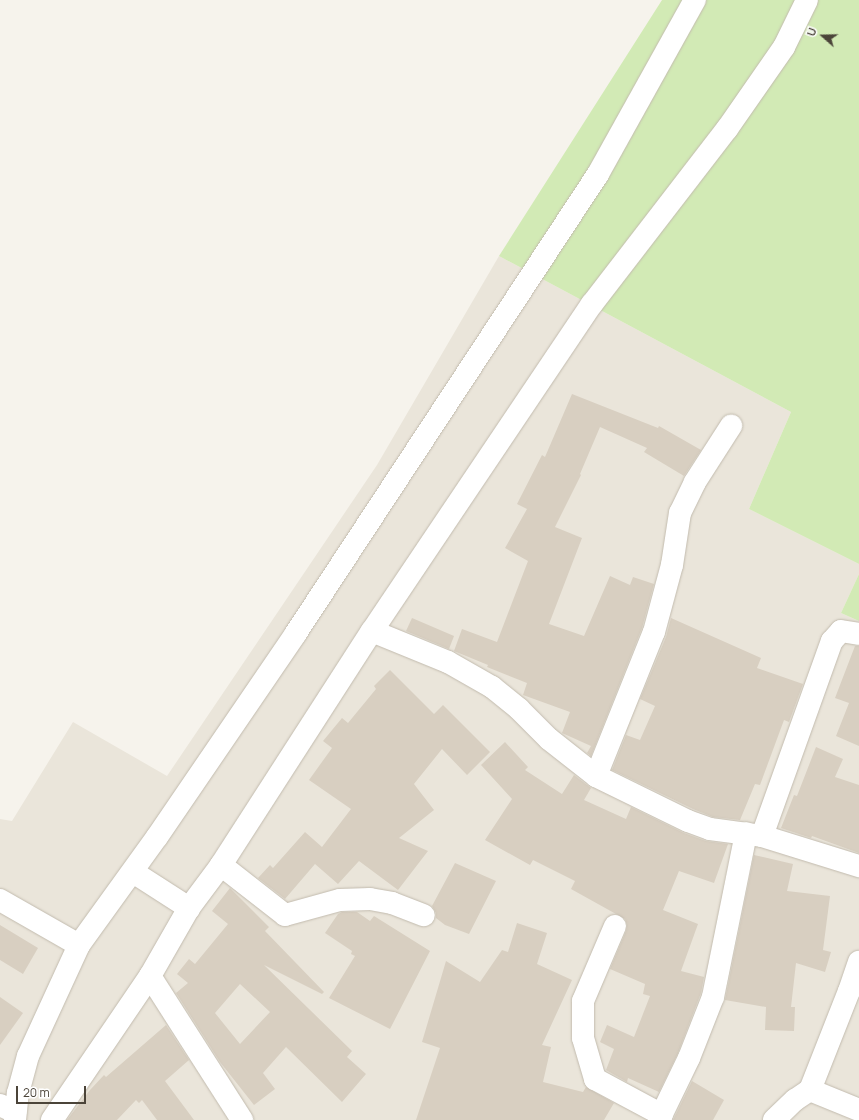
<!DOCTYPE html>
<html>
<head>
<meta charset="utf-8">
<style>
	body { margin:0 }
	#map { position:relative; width:859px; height:1120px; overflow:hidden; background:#f6f3ec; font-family:Manrope,sans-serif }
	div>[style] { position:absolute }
	.residential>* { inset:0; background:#eae5da }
	.green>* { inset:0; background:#d2eab5 }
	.building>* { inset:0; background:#d8cfc1 }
	.roads { filter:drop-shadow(0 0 1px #c2bbae) drop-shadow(0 0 1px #c2bbae) }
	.minor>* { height:22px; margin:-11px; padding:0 11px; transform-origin:11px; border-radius:11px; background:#fff }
	.tertiary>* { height:22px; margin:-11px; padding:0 11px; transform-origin:11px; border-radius:11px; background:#fff }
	span { translate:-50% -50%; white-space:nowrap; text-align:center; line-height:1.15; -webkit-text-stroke:3px #fff; paint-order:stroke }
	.north { position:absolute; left:803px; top:16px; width:40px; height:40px; -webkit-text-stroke:3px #fff; paint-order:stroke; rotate:290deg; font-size:11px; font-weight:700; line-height:16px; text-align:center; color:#4b4439 }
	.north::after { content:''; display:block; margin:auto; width:14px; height:18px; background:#4b4439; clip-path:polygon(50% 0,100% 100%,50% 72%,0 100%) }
	.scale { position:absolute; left:16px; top:1086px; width:70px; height:18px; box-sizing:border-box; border:2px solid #4b4439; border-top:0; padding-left:5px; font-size:12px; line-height:14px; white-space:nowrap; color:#4b4439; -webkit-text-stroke:3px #fff; paint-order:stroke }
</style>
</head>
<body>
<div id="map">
	<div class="residential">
		<div style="clip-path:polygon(499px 256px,791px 412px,749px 509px,859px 564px,859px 574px,841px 613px,859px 621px,859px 1120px,0 1120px,0 819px,12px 821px,73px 722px,167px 776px,377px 465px)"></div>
	</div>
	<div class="green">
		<div style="clip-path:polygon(662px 0,859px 0,859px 564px,749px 509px,791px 412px,499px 256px)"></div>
		<div style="clip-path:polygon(859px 574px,859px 621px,841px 613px)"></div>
	</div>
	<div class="building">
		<div style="clip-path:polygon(572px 394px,658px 428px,659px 426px,701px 450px,684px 476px,644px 452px,647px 448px,600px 427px,580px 474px,581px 475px,555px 527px,582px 538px,549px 624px,584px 636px,610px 576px,630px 585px,633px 577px,654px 584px,642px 628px,591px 756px,587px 753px,591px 746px,562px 733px,570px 712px,523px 695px,527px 683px,487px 667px,488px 665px,454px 651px,462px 629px,497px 642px,528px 561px,505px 548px,527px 509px,517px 504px,542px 455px,545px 457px)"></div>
		<div style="clip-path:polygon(412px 618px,454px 636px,449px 649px,406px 631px)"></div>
		<div style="clip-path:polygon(671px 618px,761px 658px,757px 668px,803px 684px,789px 722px,784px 720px,760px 785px,755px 784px,740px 820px,713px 817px,693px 809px,612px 770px,626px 735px,640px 740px,655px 706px,640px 699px,666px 637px)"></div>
		<div style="clip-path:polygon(855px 646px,859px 646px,859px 746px,836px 736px,849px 703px,835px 698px)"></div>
		<div style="clip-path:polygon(390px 670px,434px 714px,443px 705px,490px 752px,467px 775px,442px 749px,414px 784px,434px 810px,399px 838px,428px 851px,398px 890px,359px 861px,338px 884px,315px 864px,285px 899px,258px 878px,270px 865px,273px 868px,305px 832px,322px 847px,351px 809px,309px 780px,332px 748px,323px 741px,342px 718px,348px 723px,376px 689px,374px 686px)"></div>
		<div style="clip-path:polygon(505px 742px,528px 767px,525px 770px,562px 794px,574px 775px,591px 788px,584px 800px,626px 819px,631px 807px,684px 833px,706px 841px,728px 844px,714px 883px,679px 871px,663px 910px,698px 924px,681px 971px,704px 977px,701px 993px,678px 1053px,659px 1092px,628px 1078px,627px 1082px,606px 1070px,614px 1049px,600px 1042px,607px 1025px,634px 1037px,650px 996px,643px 994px,645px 984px,610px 969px,626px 931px,627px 925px,625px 919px,571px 889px,575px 881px,533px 860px,530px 865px,485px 840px,512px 799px,481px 765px)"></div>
		<div style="clip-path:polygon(816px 747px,843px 759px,835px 777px,859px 785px,859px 853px,812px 836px,811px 838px,781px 828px,794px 795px,797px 796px)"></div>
		<div style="clip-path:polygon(754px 855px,793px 864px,787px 891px,830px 896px,823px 950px,831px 952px,825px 972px,796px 963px,791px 1007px,795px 1007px,794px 1031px,765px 1030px,766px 1007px,725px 1000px)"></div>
		<div style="clip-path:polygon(455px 863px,496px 881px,469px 934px,445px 925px,436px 918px,436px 913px,432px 906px)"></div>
		<div style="clip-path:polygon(evenodd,230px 888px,269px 927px,265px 931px,324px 992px,322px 994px,264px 965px,352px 1051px,347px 1057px,366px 1074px,342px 1102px,286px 1047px,263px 1073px,275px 1089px,254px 1105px,220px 1062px,176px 993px,188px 983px,177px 974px,189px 959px,195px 964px,228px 924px,212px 911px,230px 888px,240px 984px,270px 1012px,240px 1044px,215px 1013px,240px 984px)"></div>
		<div style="clip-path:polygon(342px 912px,357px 912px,370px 921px,374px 916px,430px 951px,390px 1029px,329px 998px,355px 956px,351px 954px,352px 951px,325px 933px,338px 914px)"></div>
		<div style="clip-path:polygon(517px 923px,547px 933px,537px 964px,572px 980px,542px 1045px,551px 1047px,543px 1082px,583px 1092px,586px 1087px,614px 1103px,604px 1120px,416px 1120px,440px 1048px,422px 1042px,446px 961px,480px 982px,502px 950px,508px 952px)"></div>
		<div style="clip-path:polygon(0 925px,38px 948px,23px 974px,0 960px)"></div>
		<div style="clip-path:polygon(0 997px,23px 1013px,0 1045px)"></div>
		<div style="clip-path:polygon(166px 1025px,189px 1060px,165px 1081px,194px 1120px,157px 1120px,142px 1100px,139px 1103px,136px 1100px,117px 1120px,67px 1120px,90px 1090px,104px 1075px,106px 1077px)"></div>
		<div style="clip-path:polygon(692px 1081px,724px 1100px,713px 1120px,673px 1120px)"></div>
	</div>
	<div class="roads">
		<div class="minor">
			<div style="left:372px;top:631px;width:82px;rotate:22.2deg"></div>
			<div style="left:448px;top:662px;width:51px;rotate:29.6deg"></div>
			<div style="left:492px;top:687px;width:35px;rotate:39deg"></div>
			<div style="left:519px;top:709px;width:42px;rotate:45deg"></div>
			<div style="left:549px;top:739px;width:60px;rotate:38.2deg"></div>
			<div style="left:596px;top:776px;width:102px;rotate:26.1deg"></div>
			<div style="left:688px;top:821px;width:23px;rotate:20deg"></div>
			<div style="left:710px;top:829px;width:52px;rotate:7.7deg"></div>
			<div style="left:762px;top:836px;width:102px;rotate:17.2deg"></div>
			<div style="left:596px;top:776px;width:155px;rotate:-68.1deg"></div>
			<div style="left:654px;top:632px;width:69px;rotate:-75deg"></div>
			<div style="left:672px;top:565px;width:53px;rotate:-81.3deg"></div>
			<div style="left:680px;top:513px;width:34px;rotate:-64deg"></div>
			<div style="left:695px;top:482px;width:67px;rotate:-57.3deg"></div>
			<div style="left:762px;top:836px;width:207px;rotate:-70.3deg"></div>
			<div style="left:832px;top:641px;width:13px;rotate:-48deg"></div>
			<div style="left:841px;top:631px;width:18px;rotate:9deg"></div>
			<div style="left:221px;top:865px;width:81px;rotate:38deg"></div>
			<div style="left:285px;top:915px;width:57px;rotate:-15.3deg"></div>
			<div style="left:340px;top:900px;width:30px;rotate:-2deg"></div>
			<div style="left:370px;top:899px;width:22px;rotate:10deg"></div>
			<div style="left:392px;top:903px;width:34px;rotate:21deg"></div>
			<div style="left:615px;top:926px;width:82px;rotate:113.1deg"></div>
			<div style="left:583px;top:1001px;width:37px;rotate:90deg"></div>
			<div style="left:583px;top:1038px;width:43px;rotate:73.7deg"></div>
			<div style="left:595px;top:1079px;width:76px;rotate:28.2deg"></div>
			<div style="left:150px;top:976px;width:171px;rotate:57.4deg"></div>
			<div style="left:810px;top:1090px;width:106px;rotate:-68.5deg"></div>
			<div style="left:849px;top:991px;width:31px;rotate:-71deg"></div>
			<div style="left:0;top:1105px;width:17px;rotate:25deg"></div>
			<div style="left:659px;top:1120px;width:69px;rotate:-64.2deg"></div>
			<div style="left:689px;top:1058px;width:66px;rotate:-68.5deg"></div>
			<div style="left:713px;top:997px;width:167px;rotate:-78.6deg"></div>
			<div style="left:774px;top:1120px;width:29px;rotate:-44deg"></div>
			<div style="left:795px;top:1100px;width:18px;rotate:-34deg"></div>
			<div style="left:810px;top:1090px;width:53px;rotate:22.2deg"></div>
		</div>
		<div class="tertiary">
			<div style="left:133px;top:872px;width:67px;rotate:32.7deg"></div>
			<div style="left:0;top:900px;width:91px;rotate:29.7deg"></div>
			<div style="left:15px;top:1120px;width:27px;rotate:-84deg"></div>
			<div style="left:18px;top:1093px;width:38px;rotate:-75deg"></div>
			<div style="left:28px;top:1056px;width:122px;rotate:-65.3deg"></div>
			<div style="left:79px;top:945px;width:133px;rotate:-54.2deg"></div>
			<div style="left:157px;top:837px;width:247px;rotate:-55.7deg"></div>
			<div style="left:296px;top:633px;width:549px;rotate:-56.66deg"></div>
			<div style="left:598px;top:174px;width:199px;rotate:-60.9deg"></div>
			<div style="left:52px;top:1120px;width:174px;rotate:-55.8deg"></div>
			<div style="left:150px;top:976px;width:78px;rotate:-60.2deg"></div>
			<div style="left:189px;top:908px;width:54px;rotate:-53.3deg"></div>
			<div style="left:221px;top:865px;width:278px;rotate:-57.2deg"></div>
			<div style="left:372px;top:631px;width:394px;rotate:-56.1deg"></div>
			<div style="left:592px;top:304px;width:221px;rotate:-52.4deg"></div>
			<div style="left:727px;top:129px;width:100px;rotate:-55.2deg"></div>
			<div style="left:784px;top:47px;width:52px;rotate:-63.9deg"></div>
		</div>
	</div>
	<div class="north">U</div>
	<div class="scale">20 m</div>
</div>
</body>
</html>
